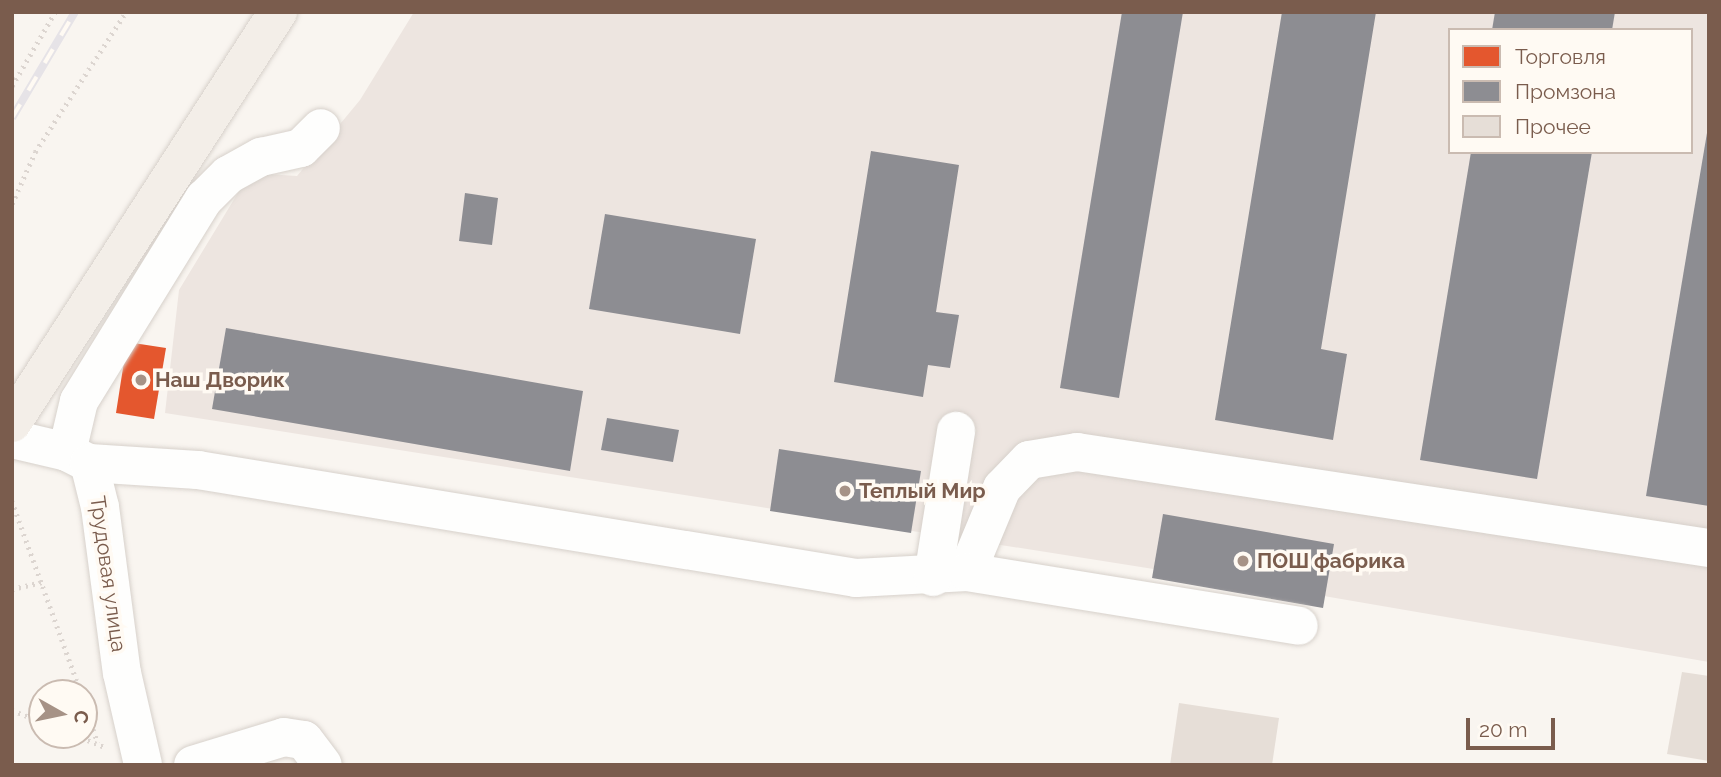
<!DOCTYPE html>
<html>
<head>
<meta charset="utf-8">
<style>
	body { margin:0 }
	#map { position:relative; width:1721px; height:777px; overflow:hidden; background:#f9f5f0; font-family:Raleway,sans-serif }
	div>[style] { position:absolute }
	.industrial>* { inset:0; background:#ede5e0 }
	.shops>* { inset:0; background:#e4572e }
	.industry>* { inset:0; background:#8d8d92 }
	.building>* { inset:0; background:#e6ded7 }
	.path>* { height:4.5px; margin-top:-2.25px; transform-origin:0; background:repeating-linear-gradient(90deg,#dcd5d0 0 2px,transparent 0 7px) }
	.roads { filter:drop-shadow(0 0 2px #d7d1cb) drop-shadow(0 0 2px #d7d1cb) }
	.minor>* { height:38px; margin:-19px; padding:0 19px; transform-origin:19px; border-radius:19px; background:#fefefd }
	.major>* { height:38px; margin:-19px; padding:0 19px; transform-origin:19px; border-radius:19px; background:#f3eee8 }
	.rail>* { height:8px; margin-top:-4px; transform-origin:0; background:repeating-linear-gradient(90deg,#fffaf3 0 16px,#e6e3e7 0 32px); box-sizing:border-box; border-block:2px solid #e6e3e7 }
	.dots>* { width:19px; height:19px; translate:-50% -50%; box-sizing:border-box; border:4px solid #fffaf3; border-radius:50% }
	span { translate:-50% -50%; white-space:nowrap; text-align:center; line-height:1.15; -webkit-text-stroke:7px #fffaf3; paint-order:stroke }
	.poi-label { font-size:21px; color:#7a5c4d; font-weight:700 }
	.left { translate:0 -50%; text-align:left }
	.street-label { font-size:21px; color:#7a5c4d }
	.frame { position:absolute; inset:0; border:14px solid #7a5c4d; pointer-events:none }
	.legend { position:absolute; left:1448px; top:28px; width:245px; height:126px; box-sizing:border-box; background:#fffaf3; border:2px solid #cabbb1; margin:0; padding:9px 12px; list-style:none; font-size:21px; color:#7a5c4d }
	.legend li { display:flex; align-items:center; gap:14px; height:35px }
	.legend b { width:35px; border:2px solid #cabbb1 }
	.north { position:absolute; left:28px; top:679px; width:70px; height:70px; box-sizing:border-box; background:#fffaf3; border:2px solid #cabbb1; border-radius:50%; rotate:99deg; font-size:19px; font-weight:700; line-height:28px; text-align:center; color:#7a5c4d }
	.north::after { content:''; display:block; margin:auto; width:24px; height:32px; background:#a69286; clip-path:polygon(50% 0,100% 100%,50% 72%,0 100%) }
	.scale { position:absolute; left:1466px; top:718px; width:89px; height:32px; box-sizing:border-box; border:4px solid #7a5c4d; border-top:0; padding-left:9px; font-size:21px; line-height:24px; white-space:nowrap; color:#7a5c4d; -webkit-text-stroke:5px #fffaf3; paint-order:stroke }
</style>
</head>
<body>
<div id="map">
	<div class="industrial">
		<div style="clip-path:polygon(evenodd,414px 12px,1709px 12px,1709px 662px,1318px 595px,165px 413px,179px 290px,250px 173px,297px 176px,360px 100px,414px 12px,1450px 30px,1691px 30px,1691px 152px,1450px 152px,1450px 30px)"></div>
	</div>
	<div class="shops">
		<div style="clip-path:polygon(127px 342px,166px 348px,154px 419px,116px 413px)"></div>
	</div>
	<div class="industry">
		<div style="clip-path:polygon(1122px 12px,1183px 12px,1119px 398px,1060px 388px)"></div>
		<div style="clip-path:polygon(1282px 12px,1376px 12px,1321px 349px,1347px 354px,1333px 440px,1215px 420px)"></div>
		<div style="clip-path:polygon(1495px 12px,1615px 12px,1612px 30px,1492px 30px)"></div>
		<div style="clip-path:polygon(1709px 121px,1709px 506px,1646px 496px)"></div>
		<div style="clip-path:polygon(871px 151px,959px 165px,936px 312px,959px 315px,950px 368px,928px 365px,923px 397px,834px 382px)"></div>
		<div style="clip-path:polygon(1471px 152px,1592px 152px,1537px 479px,1420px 460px)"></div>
		<div style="clip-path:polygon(465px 193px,498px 198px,492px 245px,459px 241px)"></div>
		<div style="clip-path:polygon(605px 214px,756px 239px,740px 334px,589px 309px)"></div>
		<div style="clip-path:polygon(226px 328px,583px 391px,570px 471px,212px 409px)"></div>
		<div style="clip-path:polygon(607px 418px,679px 430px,673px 462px,601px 450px)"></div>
		<div style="clip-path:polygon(779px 449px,921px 471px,911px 533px,770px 511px)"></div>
		<div style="clip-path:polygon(1163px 514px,1334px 544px,1323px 608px,1152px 578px)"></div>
	</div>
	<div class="building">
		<div style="clip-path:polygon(1682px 672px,1709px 676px,1709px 761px,1667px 754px)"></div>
		<div style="clip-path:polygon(1179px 703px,1279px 718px,1272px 765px,1170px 765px)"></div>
	</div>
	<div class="path">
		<div style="left:12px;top:86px;width:86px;rotate:-59.8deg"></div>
		<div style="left:12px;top:204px;width:57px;rotate:-66.1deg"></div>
		<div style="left:35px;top:152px;width:167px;rotate:-57deg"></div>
		<div style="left:12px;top:501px;width:204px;rotate:70.2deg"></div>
		<div style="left:12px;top:589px;width:31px;rotate:-13deg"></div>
		<div style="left:84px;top:703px;width:42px;rotate:70.7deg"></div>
		<div style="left:12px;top:710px;width:32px;rotate:22deg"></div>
		<div style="left:75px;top:735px;width:32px;rotate:22deg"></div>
	</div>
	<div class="roads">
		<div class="minor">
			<div style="left:12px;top:439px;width:57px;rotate:13.3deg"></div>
			<div style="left:67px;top:452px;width:25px;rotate:27deg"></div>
			<div style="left:89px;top:463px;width:45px;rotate:76deg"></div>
			<div style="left:100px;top:507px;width:167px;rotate:82.5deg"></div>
			<div style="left:122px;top:673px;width:94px;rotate:77.1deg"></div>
			<div style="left:67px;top:452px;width:52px;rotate:-76.8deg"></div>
			<div style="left:79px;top:401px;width:238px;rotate:-58.3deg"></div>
			<div style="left:204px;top:199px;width:34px;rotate:-45deg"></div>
			<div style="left:228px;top:175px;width:38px;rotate:-29deg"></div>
			<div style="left:261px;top:157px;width:41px;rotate:-12.7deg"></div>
			<div style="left:301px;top:148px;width:28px;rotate:-45deg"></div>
			<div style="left:89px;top:463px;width:109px;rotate:3.7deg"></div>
			<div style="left:198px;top:470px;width:667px;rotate:9.32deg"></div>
			<div style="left:856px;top:578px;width:111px;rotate:-3.1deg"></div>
			<div style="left:967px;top:572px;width:91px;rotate:-67.4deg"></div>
			<div style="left:1002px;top:488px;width:39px;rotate:-46deg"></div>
			<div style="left:1029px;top:460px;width:49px;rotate:-9.5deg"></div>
			<div style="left:1077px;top:452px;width:639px;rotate:8.64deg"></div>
			<div style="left:967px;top:572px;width:336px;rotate:9.2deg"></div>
			<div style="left:933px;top:577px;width:148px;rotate:-81deg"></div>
			<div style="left:193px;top:765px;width:95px;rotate:-17.1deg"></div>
			<div style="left:284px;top:737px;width:20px;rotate:9deg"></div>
			<div style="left:304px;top:740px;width:31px;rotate:53deg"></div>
		</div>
		<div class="major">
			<div style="left:12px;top:423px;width:490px;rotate:-57.1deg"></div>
		</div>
	</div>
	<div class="rail">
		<div style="left:12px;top:118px;width:123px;rotate:-59.3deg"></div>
	</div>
	<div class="dots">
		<div style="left:141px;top:380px;background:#a69286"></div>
		<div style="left:845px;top:491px;background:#a69286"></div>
		<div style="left:1243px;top:561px;background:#a69286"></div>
	</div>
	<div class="poi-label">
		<span class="left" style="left:155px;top:380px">Наш Дворик</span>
		<span class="left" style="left:859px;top:491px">Теплый Мир</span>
		<span class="left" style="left:1257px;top:561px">ПОШ фабрика</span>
	</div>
	<div class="street-label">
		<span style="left:108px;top:574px;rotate:82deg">Трудовая улица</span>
	</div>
	<div class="frame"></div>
	<ul class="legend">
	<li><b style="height:19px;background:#e4572e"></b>Торговля</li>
	<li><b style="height:19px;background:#8d8d92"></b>Промзона</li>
	<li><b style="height:19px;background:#e6ded7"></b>Прочее</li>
	</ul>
	<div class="north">С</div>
	<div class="scale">20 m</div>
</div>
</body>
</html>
